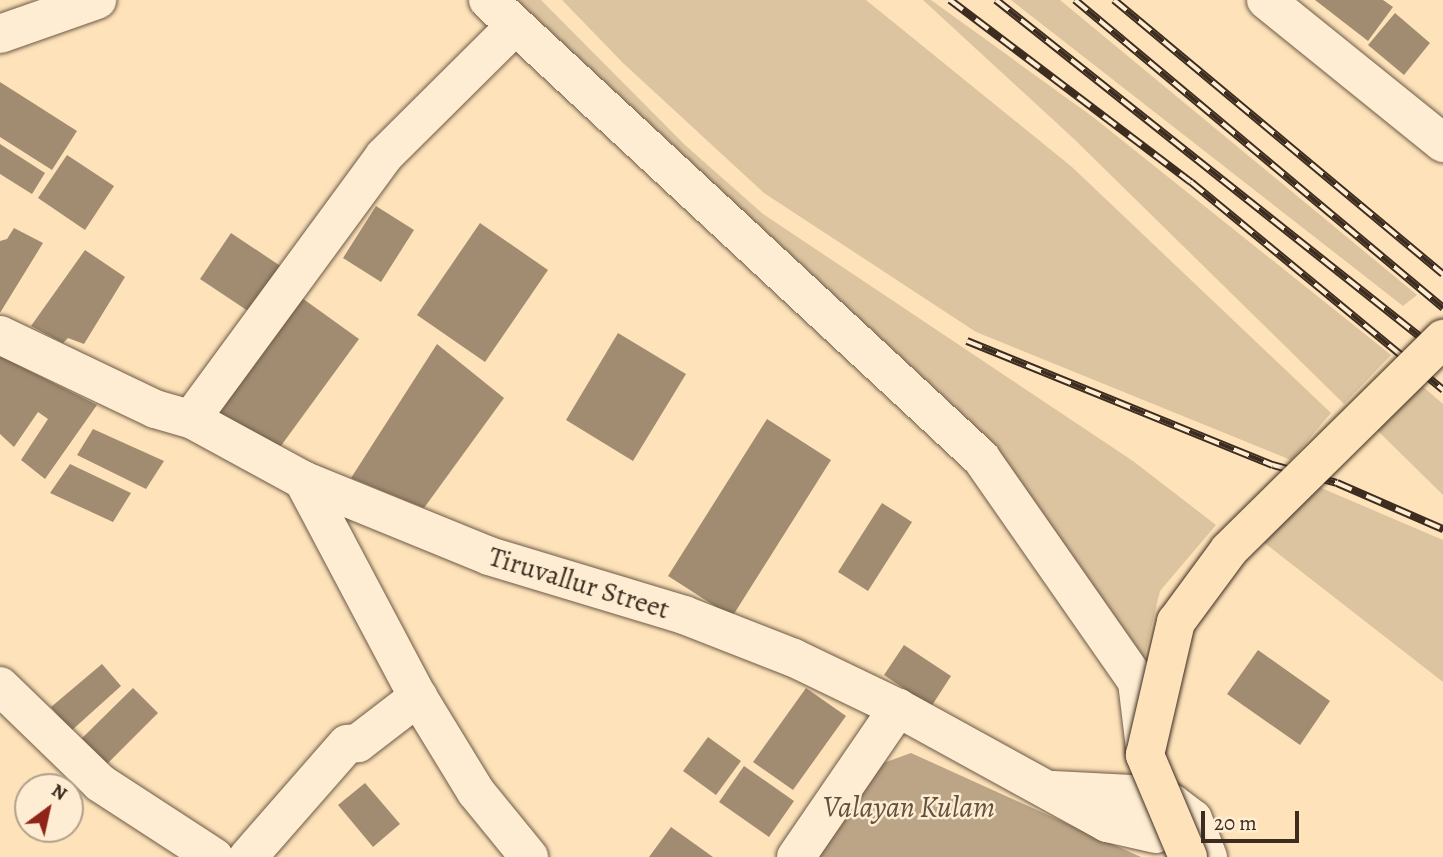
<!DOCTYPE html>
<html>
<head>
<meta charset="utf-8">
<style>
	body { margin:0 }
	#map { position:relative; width:1443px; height:857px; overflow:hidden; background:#fee3ba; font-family:Alegreya,serif }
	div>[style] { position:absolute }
	.green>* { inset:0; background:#ddc4a0 }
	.water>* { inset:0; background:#bca586 }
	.building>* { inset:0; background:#a18c71 }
	.roads { filter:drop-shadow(0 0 2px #6d5a47) drop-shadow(0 0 2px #6d5a47) }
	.minor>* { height:38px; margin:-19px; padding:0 19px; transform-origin:19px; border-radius:19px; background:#feedd2 }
	.rail>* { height:8px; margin-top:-4px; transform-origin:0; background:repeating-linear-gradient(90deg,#feedd2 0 16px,#3d2d21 0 32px); box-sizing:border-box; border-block:2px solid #3d2d21 }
	.bridges { filter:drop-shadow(0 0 2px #3d2d21) drop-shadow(0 0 2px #3d2d21) }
	.major-bridge>* { height:38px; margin:-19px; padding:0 19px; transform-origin:19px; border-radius:19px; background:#fee3ba }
	span { translate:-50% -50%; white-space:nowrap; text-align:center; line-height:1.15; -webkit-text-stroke:5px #feedd2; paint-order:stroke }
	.street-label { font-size:28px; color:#3d2d21 }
	.water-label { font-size:30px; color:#63513f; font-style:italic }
	.north { position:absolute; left:14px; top:773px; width:70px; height:70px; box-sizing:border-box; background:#feedd2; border:2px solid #b1a08b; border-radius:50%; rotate:33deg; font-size:19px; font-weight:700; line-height:28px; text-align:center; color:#3d2d21 }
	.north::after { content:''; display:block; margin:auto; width:24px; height:32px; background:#8f2418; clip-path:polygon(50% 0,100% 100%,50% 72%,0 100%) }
	.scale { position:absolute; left:1201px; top:811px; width:98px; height:32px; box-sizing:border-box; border:4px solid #3d2d21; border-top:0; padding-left:9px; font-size:21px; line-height:24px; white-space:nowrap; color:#3d2d21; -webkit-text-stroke:5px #feedd2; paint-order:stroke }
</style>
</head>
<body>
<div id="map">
	<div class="green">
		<div style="clip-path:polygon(498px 0,541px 0,685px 145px,763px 214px,1133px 461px,1216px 525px,1160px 591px,1143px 662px,983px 454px)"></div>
		<div style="clip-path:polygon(562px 0,866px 0,1072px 167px,1331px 413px,1291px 460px,976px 332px,764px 193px,623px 63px)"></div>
		<div style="clip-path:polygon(923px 0,931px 0,1093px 117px,1391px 355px,1344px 404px,1074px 139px)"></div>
		<div style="clip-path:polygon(1011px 0,1060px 0,1417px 295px,1403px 306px)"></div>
		<div style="clip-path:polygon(1421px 385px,1443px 404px,1443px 495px,1377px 430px)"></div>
		<div style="clip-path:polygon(1312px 484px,1443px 540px,1443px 682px,1257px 537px)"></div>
	</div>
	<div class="water">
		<div style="clip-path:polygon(911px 753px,1141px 857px,814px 857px,878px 765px)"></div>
	</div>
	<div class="building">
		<div style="clip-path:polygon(1315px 0,1383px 0,1393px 7px,1368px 41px)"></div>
		<div style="clip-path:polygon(1395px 13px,1430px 43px,1404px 75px,1368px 45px)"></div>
		<div style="clip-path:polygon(0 82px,77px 131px,52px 170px,0 137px)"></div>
		<div style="clip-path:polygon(0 144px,45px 173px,32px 194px,0 174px)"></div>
		<div style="clip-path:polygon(67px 155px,114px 186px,85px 230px,38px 198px)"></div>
		<div style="clip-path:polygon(376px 206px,414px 230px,381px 282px,343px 258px)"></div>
		<div style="clip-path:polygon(480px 223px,548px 270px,485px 362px,417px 315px)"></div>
		<div style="clip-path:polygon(14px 228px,43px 243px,0 313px,0 241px,7px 239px)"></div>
		<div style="clip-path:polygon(231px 233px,285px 269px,254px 315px,200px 279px)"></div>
		<div style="clip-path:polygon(85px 250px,125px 277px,84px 344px,68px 338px,63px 343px,31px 326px)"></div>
		<div style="clip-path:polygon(302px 298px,359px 339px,275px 454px,218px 413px)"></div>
		<div style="clip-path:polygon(618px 333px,686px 374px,633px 461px,566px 420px)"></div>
		<div style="clip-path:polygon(437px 344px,504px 398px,424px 508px,351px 478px)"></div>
		<div style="clip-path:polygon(0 356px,97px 405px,45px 479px,21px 460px,48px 419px,38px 412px,14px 447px,0 434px)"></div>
		<div style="clip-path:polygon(767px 419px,831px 460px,732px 617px,668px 576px)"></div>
		<div style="clip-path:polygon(93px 429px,164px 461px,146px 489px,77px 455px)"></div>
		<div style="clip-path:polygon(70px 464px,131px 493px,113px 522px,50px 493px)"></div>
		<div style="clip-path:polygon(882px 503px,912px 522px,868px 591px,838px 572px)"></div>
		<div style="clip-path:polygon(904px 645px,951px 676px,931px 707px,884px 675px)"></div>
		<div style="clip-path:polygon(1258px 650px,1330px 701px,1300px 745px,1227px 694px)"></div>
		<div style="clip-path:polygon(102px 664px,121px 686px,71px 731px,51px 707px)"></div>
		<div style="clip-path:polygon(133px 688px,158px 713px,99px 772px,74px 746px)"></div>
		<div style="clip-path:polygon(806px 688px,846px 716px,793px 790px,753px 762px)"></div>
		<div style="clip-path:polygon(708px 737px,741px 761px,716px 795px,683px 771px)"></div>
		<div style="clip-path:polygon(744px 766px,794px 801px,769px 837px,719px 802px)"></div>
		<div style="clip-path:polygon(365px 783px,400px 824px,373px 847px,338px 805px)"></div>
		<div style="clip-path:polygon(671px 827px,713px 857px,649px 857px)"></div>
	</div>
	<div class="roads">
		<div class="minor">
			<div style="left:488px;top:0;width:673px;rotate:42.89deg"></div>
			<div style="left:981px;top:458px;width:273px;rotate:55.1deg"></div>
			<div style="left:1137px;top:682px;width:66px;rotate:83.1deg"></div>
			<div style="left:1266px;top:0;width:228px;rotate:38.9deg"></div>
			<div style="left:0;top:34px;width:103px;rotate:-19.3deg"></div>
			<div style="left:0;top:335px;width:172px;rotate:25.5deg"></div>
			<div style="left:155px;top:409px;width:37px;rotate:16deg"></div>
			<div style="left:191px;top:419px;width:128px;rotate:28.6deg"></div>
			<div style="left:303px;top:480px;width:201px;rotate:22.2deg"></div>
			<div style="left:489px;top:556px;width:204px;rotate:16.8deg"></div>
			<div style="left:684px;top:615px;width:118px;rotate:21.4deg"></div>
			<div style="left:794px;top:658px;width:115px;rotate:25.7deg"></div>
			<div style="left:898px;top:708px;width:239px;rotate:28.8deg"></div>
			<div style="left:1107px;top:823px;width:50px;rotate:12.7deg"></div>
			<div style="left:191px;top:419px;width:326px;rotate:-53.7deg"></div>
			<div style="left:384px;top:156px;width:185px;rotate:-44.8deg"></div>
			<div style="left:303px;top:480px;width:246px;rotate:62.1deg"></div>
			<div style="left:418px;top:697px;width:111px;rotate:58.6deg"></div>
			<div style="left:476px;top:792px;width:84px;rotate:50.8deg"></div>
			<div style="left:0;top:686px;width:139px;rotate:44.1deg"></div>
			<div style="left:100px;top:783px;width:136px;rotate:33deg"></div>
			<div style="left:1053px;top:790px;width:98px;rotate:2.9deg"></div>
			<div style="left:1151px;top:795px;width:24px;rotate:22deg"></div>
			<div style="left:1173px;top:804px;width:25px;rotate:37deg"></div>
			<div style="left:1193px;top:819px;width:41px;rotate:68.5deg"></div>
			<div style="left:248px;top:857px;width:150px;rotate:-48.8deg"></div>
			<div style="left:347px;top:744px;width:11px;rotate:-5deg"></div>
			<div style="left:358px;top:743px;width:76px;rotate:-37.5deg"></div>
			<div style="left:796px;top:857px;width:181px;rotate:-55.6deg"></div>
		</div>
	</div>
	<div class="rail">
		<div style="left:950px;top:0;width:302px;rotate:37.1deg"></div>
		<div style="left:1191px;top:182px;width:327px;rotate:39.5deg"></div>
		<div style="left:996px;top:0;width:571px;rotate:38.46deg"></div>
		<div style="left:1075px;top:0;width:480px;rotate:39.9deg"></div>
		<div style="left:1114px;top:0;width:428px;rotate:39.8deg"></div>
		<div style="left:967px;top:341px;width:330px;rotate:22.1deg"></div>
		<div style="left:1273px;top:465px;width:66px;rotate:15.7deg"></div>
		<div style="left:1337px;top:483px;width:116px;rotate:23.5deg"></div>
	</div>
	<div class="bridges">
		<div class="major-bridge">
			<div style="left:1188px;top:857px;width:111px;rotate:-112.9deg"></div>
			<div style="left:1145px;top:755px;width:137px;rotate:-76.9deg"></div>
			<div style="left:1176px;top:622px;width:89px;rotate:-53.6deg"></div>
			<div style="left:1229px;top:550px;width:301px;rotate:-44.6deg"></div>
		</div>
	</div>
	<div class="street-label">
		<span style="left:579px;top:583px;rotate:17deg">Tiruvallur Street</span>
	</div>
	<div class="water-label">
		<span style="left:909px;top:807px">Valayan Kulam</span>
	</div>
	<div class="north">N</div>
	<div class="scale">20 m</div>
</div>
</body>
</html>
